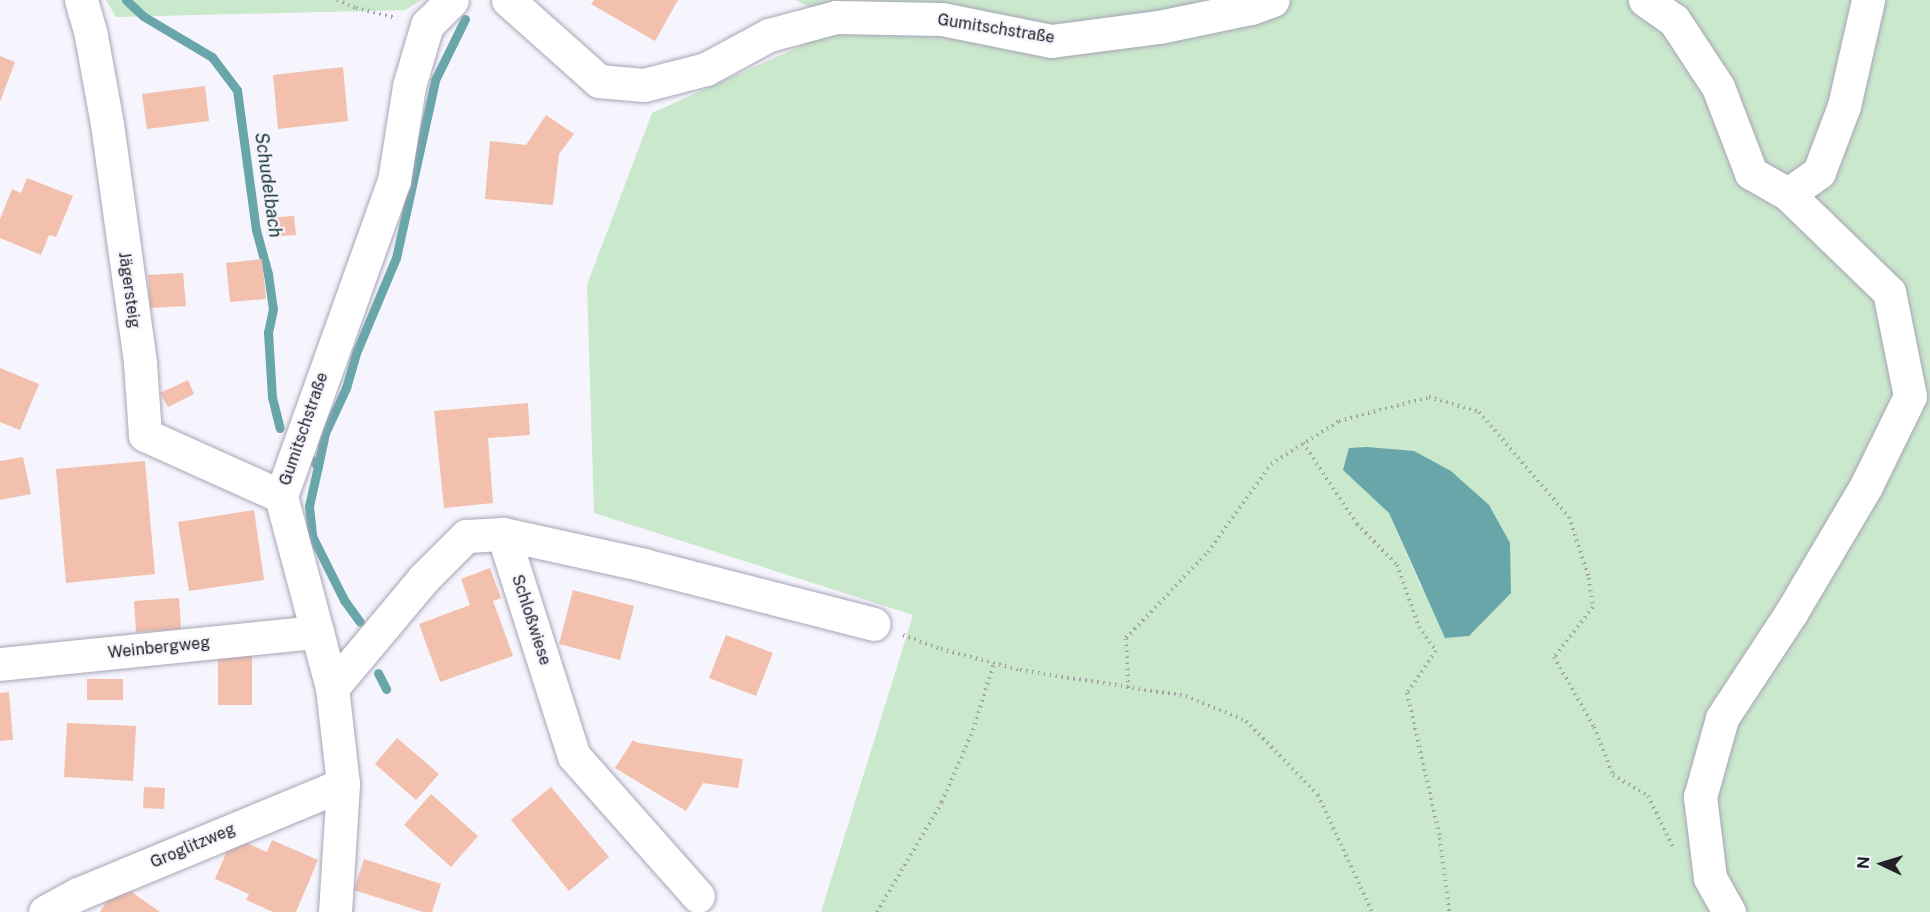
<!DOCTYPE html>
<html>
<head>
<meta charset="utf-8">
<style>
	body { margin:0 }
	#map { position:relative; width:1930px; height:912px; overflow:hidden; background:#f6f5fd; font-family:"Public Sans",sans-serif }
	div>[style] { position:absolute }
	.green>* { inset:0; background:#cae8cc }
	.water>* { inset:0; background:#69a6aa }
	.stream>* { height:9px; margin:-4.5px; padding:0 4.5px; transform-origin:4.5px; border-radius:4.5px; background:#69a6aa }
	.building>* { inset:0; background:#f2c0ad }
	.path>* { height:4px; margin-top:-2px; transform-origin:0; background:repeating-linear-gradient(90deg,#a3a2a9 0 1.5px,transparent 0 6px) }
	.roads { filter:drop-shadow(0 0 2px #a7a4b7) drop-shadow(0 0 2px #a7a4b7) }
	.minor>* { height:33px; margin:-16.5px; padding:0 16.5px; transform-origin:16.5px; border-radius:16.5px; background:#fff }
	span { translate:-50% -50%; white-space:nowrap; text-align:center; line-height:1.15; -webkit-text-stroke:4.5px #f6f5fd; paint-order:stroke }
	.street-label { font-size:16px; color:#212027 }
	.water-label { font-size:18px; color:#143335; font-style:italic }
	.north { position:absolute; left:1852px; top:834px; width:60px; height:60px; -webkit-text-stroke:4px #f6f5fd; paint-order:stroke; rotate:274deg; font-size:16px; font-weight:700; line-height:24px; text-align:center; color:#212027 }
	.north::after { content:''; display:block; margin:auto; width:21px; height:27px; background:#212027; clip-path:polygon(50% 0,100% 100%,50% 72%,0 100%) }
</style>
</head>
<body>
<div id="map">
	<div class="green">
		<div style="clip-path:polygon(106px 0,422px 0,405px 10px,116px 17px)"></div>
		<div style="clip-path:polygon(evenodd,796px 0,1930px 0,1930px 912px,821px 912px,913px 615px,594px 513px,587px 285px,652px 113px,845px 26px,796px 0,1389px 513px,1469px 636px,1421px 587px,1389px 513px)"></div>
	</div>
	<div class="water">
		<div style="clip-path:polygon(1367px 447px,1414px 451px,1451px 471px,1489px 505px,1510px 543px,1511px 593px,1469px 636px,1445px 638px,1389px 513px,1343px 470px,1349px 448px)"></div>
	</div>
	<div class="stream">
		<div style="left:126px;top:0;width:23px;rotate:43deg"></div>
		<div style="left:143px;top:16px;width:80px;rotate:30.7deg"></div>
		<div style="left:212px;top:57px;width:41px;rotate:52.9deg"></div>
		<div style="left:237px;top:90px;width:141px;rotate:82.3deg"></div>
		<div style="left:256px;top:230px;width:46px;rotate:74.7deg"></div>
		<div style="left:268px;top:274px;width:35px;rotate:82deg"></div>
		<div style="left:273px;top:309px;width:24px;rotate:102deg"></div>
		<div style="left:268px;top:332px;width:65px;rotate:86.5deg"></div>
		<div style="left:272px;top:397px;width:32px;rotate:76deg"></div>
		<div style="left:306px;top:454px;width:17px;rotate:45deg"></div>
		<div style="left:318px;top:466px;width:41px;rotate:102.7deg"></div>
		<div style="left:309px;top:506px;width:30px;rotate:84deg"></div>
		<div style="left:312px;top:536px;width:72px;rotate:63.4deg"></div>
		<div style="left:344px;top:600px;width:27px;rotate:54deg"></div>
		<div style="left:318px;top:466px;width:34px;rotate:-78deg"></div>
		<div style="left:325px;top:433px;width:50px;rotate:-65deg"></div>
		<div style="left:346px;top:388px;width:36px;rotate:-74deg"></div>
		<div style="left:356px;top:353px;width:103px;rotate:-67.2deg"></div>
		<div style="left:396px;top:258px;width:182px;rotate:-77.6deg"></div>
		<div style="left:435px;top:80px;width:68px;rotate:-63.8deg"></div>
		<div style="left:378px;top:673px;width:18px;rotate:63deg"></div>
	</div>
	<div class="building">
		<div style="clip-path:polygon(594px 0,678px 0,655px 41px,591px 4px)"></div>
		<div style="clip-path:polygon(0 56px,15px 62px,0 102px)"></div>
		<div style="clip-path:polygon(343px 67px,348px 121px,278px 129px,273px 75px)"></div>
		<div style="clip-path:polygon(205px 86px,209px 121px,147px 129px,142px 94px)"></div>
		<div style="clip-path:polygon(546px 115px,574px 134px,559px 154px,553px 205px,485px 199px,490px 141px,526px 145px)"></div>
		<div style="clip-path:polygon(27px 178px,73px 196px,56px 237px,49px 235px,41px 255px,0 238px,0 219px,12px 189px,21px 193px)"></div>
		<div style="clip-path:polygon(294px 216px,296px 235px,267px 237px,266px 218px)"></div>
		<div style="clip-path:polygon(262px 259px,266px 299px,230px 302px,226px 263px)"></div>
		<div style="clip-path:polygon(183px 273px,186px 306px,150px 308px,148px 275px)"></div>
		<div style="clip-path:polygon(0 368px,39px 384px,20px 430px,0 422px)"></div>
		<div style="clip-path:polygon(188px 380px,194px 394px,168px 407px,160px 393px)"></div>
		<div style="clip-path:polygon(528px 403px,530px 435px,488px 438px,493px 503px,444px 508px,434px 411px)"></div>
		<div style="clip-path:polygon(23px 457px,31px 494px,0 500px,0 461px)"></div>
		<div style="clip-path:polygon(145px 461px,155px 574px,66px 583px,56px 469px)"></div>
		<div style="clip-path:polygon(254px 510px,264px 580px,189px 591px,178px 522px)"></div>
		<div style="clip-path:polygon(490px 568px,501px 598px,493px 601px,513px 656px,440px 682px,419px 624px,470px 605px,461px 579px)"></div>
		<div style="clip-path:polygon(573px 590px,634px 606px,620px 660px,559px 644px)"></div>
		<div style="clip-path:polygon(179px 598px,181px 629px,136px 632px,134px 601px)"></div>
		<div style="clip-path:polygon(726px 635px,773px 653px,756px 696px,709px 678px)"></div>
		<div style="clip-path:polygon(252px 656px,252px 705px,218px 705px,218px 657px)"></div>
		<div style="clip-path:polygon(87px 679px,123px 679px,123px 700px,87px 700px)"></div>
		<div style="clip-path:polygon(9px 692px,13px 740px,0 741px,0 693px)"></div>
		<div style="clip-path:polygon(67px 723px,136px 726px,133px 781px,64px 777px)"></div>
		<div style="clip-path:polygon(397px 738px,439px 774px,416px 800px,375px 764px)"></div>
		<div style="clip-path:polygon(633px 740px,638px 743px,743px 759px,738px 788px,703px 783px,686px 811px,615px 768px)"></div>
		<div style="clip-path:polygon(144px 787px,165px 788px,164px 809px,143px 808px)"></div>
		<div style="clip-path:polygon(551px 787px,609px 857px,569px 891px,511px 820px)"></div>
		<div style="clip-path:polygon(431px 794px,478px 836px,451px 867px,404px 825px)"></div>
		<div style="clip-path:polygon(233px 837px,267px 852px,272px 840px,318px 860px,296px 912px,273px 912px,246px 900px,249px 894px,215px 879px)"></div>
		<div style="clip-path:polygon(364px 859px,441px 884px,432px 912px,423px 912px,354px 890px)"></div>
		<div style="clip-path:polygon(119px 883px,160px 912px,100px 912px)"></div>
	</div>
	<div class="path">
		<div style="left:337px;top:0;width:21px;rotate:23deg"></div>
		<div style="left:356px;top:8px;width:42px;rotate:13.7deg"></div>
		<div style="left:1303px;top:443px;width:97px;rotate:56.3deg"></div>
		<div style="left:1357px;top:524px;width:57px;rotate:45.7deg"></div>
		<div style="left:1397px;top:565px;width:66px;rotate:70.5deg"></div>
		<div style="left:1419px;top:627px;width:29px;rotate:55deg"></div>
		<div style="left:1436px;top:651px;width:51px;rotate:124.6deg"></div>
		<div style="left:1407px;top:693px;width:149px;rotate:77.2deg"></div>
		<div style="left:1440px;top:838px;width:75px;rotate:83.1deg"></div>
		<div style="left:903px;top:635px;width:40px;rotate:20.2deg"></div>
		<div style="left:941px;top:649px;width:82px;rotate:14.9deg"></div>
		<div style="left:1020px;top:670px;width:168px;rotate:8.9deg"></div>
		<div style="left:1186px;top:696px;width:65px;rotate:22.6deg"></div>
		<div style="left:1246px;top:721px;width:103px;rotate:45.8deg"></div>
		<div style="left:1318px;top:795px;width:129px;rotate:65.2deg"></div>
		<div style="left:1128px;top:688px;width:50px;rotate:-92.3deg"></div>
		<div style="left:1126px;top:638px;width:119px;rotate:-46.4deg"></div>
		<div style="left:1208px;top:552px;width:108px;rotate:-54.4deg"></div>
		<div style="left:1271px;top:464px;width:80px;rotate:-32.3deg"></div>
		<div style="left:1339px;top:421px;width:93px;rotate:-14.9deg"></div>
		<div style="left:1429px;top:397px;width:52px;rotate:16.7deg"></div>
		<div style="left:1479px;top:412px;width:138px;rotate:49.4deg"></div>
		<div style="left:1569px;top:517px;width:64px;rotate:71.8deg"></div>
		<div style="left:1589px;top:578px;width:29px;rotate:82deg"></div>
		<div style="left:1593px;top:607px;width:63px;rotate:128deg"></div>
		<div style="left:1554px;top:657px;width:81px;rotate:60.3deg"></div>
		<div style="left:1594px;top:727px;width:52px;rotate:68.4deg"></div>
		<div style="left:1613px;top:775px;width:41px;rotate:31deg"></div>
		<div style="left:1648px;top:796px;width:57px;rotate:63.9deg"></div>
		<div style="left:877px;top:912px;width:128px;rotate:-59.4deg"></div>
		<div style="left:942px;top:802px;width:78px;rotate:-66.7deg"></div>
		<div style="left:973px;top:730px;width:70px;rotate:-72.6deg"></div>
	</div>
	<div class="roads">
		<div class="minor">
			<div style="left:81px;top:0;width:37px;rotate:74deg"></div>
			<div style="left:91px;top:36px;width:89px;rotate:79.7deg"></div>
			<div style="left:107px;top:124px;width:241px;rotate:82.1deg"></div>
			<div style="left:140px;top:363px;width:72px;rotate:86deg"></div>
			<div style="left:145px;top:435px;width:149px;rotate:24.2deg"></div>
			<div style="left:508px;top:0;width:122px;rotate:41.7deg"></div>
			<div style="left:599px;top:81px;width:45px;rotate:5.1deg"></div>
			<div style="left:644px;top:85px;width:64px;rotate:-14.5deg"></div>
			<div style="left:706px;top:69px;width:72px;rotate:-28.4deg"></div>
			<div style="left:769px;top:35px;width:69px;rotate:-15deg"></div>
			<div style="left:836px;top:17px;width:106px;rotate:1.1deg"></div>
			<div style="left:942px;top:19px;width:111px;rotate:11.4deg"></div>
			<div style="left:1051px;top:41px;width:109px;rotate:-7.4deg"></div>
			<div style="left:1159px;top:27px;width:94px;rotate:-11.7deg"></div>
			<div style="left:1251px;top:8px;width:23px;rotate:-20deg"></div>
			<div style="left:1645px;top:0;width:35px;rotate:35deg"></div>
			<div style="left:1674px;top:20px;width:80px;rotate:56.7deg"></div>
			<div style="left:1718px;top:87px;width:92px;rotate:69deg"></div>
			<div style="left:1751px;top:173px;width:43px;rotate:29.6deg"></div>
			<div style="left:1788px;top:194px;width:38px;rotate:-35deg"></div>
			<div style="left:1819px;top:172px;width:71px;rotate:-69.3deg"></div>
			<div style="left:1844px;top:106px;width:109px;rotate:-77.2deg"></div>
			<div style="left:503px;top:534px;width:144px;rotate:12.4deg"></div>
			<div style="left:644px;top:565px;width:237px;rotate:14.4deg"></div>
			<div style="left:0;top:664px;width:319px;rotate:-5.8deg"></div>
			<div style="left:332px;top:688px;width:142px;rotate:-50.1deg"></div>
			<div style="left:423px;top:579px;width:61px;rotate:-45deg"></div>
			<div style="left:466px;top:536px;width:37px;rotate:-3deg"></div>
			<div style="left:503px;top:534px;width:233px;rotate:72.3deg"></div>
			<div style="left:574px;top:756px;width:187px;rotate:48.5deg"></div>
			<div style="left:45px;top:912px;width:38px;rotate:-29deg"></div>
			<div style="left:78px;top:894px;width:287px;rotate:-22.5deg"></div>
			<div style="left:335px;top:912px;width:128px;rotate:-86.4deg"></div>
			<div style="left:343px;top:784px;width:97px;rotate:-96.5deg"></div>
			<div style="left:332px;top:688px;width:199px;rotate:-104.9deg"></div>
			<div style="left:281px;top:496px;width:335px;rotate:-70.3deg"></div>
			<div style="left:394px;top:181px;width:96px;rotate:-81deg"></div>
			<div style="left:409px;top:86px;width:64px;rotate:-73.6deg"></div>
			<div style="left:427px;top:25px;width:35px;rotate:-45deg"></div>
			<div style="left:1729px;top:912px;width:39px;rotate:-119deg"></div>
			<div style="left:1710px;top:878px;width:82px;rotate:-97deg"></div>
			<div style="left:1700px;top:797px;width:82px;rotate:-74.4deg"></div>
			<div style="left:1722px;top:718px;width:126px;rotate:-56.7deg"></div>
			<div style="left:1791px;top:613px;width:147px;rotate:-59.4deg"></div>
			<div style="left:1866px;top:486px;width:100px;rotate:-63.9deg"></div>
			<div style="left:1910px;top:396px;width:106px;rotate:-101.4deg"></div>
			<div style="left:1889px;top:292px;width:141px;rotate:-135.9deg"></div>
		</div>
	</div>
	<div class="street-label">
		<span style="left:996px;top:29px;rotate:9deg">Gumitschstraße</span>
		<span style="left:129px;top:290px;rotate:82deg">Jägersteig</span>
		<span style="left:304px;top:429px;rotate:-71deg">Gumitschstraße</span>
		<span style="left:531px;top:620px;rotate:72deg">Schloßwiese</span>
		<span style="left:159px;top:648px;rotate:-6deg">Weinbergweg</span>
		<span style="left:193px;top:846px;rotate:-23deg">Groglitzweg</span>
	</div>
	<div class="water-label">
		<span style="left:268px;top:185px;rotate:82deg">Schudelbach</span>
	</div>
	<div class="north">N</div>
</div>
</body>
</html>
